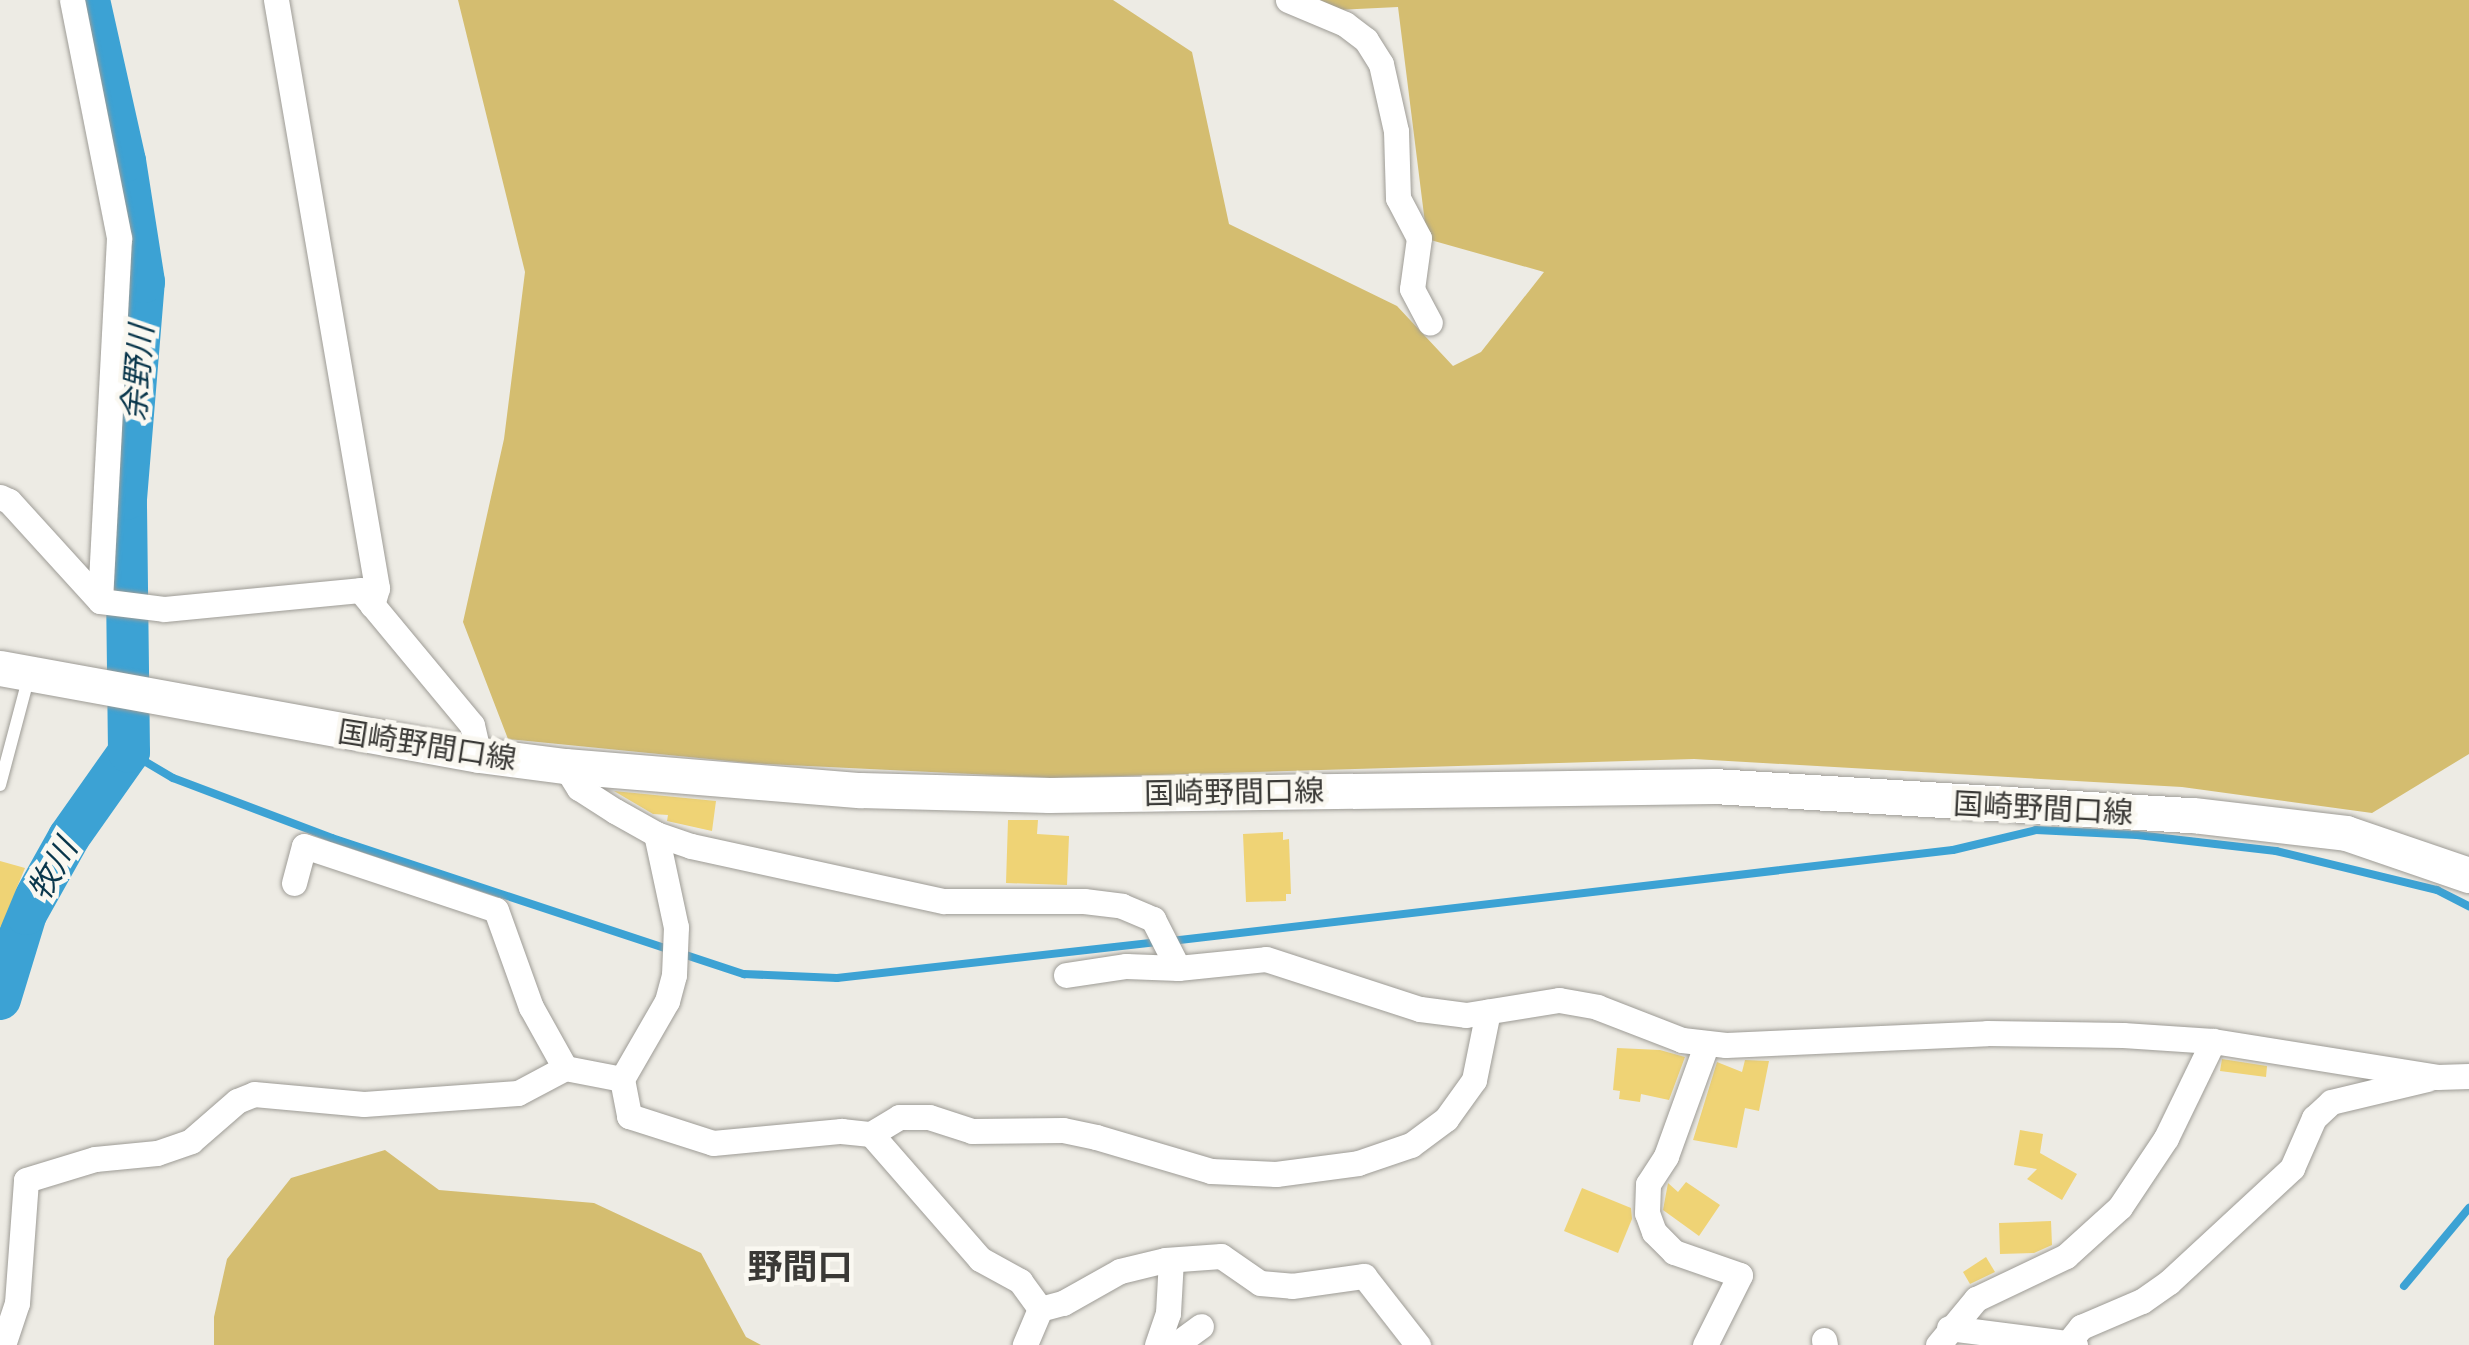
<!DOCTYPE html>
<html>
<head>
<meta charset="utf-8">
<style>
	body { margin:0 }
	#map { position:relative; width:2469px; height:1345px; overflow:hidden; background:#edebe4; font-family:Mulish,"Noto Sans JP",sans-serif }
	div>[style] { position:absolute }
	.green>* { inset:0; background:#d4bd70 }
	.stream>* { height:8px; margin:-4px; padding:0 4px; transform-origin:4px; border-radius:4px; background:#3ca2d4 }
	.river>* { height:42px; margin:-21px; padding:0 21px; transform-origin:21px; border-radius:21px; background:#3ca2d4 }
	.building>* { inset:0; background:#efd375 }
	.roads { filter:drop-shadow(0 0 2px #9e9c96) drop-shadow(0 0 2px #9e9c96) }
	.service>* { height:12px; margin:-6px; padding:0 6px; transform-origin:6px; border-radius:6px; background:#fff }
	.minor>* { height:25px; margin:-12.5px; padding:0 12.5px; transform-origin:12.5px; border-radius:12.5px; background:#fff }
	.secondary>* { height:35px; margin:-17.5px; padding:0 17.5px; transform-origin:17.5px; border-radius:17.5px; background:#fff }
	span { translate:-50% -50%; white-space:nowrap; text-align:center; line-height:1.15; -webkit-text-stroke:9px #faf8f1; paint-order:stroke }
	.street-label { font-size:30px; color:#3a3936 }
	.water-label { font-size:32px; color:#09364b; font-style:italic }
	.quarter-label { font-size:35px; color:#3a3936; font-weight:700 }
</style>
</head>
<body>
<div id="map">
	<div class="green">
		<div style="clip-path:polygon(458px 0,1113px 0,1192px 52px,1229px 224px,1397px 306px,1453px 366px,1481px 352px,1544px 272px,1427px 239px,1398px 7px,1316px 11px,1306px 0,2469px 0,2469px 754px,2372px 813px,2182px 787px,1694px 759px,1054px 778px,749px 763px,508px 739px,463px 622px,504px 439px,525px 272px)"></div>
		<div style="clip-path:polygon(385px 1150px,439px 1190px,594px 1203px,701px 1253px,746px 1337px,761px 1345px,214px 1345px,214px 1317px,227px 1259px,291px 1178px)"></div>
	</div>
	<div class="stream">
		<div style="left:129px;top:752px;width:51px;rotate:30.6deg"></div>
		<div style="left:173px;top:778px;width:170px;rotate:20.7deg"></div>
		<div style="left:332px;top:838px;width:434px;rotate:18.3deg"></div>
		<div style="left:744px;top:974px;width:93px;rotate:2.5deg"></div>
		<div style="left:837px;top:978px;width:322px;rotate:-6.4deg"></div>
		<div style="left:1171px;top:941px;width:787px;rotate:-6.64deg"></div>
		<div style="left:1953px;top:850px;width:85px;rotate:-13.5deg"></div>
		<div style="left:2036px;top:830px;width:101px;rotate:2.8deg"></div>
		<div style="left:2137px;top:835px;width:140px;rotate:6.6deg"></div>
		<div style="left:2276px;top:851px;width:166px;rotate:13.6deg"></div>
		<div style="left:2437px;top:890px;width:36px;rotate:27deg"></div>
		<div style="left:2404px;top:1286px;width:102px;rotate:-50.2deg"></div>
	</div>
	<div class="river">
		<div style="left:0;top:999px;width:89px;rotate:-73deg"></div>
		<div style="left:26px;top:914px;width:88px;rotate:-60.8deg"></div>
		<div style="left:69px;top:837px;width:104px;rotate:-54.8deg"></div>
		<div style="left:129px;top:752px;width:253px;rotate:-90.7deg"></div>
		<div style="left:126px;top:499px;width:218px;rotate:-85.3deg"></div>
		<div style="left:144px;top:282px;width:122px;rotate:-98.9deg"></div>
		<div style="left:125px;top:161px;width:165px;rotate:-102.6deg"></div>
	</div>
	<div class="building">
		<div style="clip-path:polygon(614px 791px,716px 801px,712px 831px,667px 821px,668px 815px,653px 814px)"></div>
		<div style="clip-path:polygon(1008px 820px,1038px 820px,1037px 834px,1069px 836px,1067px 885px,1006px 883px)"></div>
		<div style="clip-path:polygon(1283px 832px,1283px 840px,1289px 839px,1291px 894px,1286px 894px,1286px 901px,1246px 902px,1243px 834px)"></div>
		<div style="clip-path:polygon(0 861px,25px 868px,0 928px)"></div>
		<div style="clip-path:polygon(1617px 1048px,1660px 1050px,1685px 1057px,1669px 1100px,1641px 1094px,1640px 1102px,1619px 1099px,1620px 1091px,1613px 1090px)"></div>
		<div style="clip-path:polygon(2222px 1059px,2267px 1066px,2266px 1077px,2220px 1071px)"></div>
		<div style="clip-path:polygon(1745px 1060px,1769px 1061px,1759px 1111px,1745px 1108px,1737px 1148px,1693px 1140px,1717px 1062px,1742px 1072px)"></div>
		<div style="clip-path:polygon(2020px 1130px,2043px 1134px,2040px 1153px,2077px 1174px,2062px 1200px,2027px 1179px,2037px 1169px,2014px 1165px)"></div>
		<div style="clip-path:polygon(1686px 1182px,1720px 1205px,1699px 1236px,1663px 1210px,1668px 1183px,1678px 1192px)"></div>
		<div style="clip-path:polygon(1582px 1188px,1631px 1208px,1632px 1219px,1618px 1253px,1564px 1231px)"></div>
		<div style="clip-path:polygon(2051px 1221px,2052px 1245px,2034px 1253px,2000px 1254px,1999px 1223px)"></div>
		<div style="clip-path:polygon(1986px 1257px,1995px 1272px,1970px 1284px,1963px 1272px)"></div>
	</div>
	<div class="roads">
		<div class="service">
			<div style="left:0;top:785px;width:113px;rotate:-75.1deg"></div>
		</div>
		<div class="minor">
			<div style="left:72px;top:0;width:243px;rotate:78.8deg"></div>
			<div style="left:119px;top:238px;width:363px;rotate:93deg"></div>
			<div style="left:276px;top:0;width:597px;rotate:80.25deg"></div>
			<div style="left:377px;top:588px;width:18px;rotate:106deg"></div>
			<div style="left:1288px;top:0;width:62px;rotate:22.8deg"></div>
			<div style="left:1345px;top:24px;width:26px;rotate:37deg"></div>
			<div style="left:1366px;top:40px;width:28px;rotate:58deg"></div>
			<div style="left:1381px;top:64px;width:69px;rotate:77.4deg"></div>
			<div style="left:1396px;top:131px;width:67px;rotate:88.3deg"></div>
			<div style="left:1398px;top:198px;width:45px;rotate:62.3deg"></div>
			<div style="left:1419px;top:238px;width:51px;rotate:97.8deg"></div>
			<div style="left:1412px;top:289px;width:38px;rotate:62deg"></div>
			<div style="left:0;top:497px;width:10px;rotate:24deg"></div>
			<div style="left:9px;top:501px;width:135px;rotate:47.7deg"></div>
			<div style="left:100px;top:601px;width:64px;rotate:7.1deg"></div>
			<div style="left:164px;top:609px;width:197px;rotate:-5.5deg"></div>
			<div style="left:360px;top:590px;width:175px;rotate:50.3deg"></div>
			<div style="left:472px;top:725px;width:31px;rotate:77deg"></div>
			<div style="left:565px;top:766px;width:26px;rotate:58deg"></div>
			<div style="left:579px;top:788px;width:43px;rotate:32.6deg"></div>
			<div style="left:615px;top:811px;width:47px;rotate:29.3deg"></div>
			<div style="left:656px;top:834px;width:37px;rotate:19deg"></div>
			<div style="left:691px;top:846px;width:259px;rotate:12.3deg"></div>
			<div style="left:944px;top:901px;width:140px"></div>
			<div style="left:1084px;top:901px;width:38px;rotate:7deg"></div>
			<div style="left:1122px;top:906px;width:34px;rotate:23deg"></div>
			<div style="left:1153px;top:919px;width:55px;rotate:63deg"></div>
			<div style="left:656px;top:834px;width:95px;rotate:77.9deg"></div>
			<div style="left:676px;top:927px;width:48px;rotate:92.4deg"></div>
			<div style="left:674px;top:975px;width:27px;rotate:105deg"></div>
			<div style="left:667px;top:1001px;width:90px;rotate:120deg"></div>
			<div style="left:622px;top:1079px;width:38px;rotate:79deg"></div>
			<div style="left:629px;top:1116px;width:88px;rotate:17.8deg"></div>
			<div style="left:713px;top:1143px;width:129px;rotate:-5.4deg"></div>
			<div style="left:841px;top:1131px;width:30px;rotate:6deg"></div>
			<div style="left:871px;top:1134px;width:33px;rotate:-31deg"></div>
			<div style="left:899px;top:1117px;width:30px"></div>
			<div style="left:929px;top:1117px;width:45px;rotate:18deg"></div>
			<div style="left:972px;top:1131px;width:91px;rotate:-0.6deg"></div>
			<div style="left:1063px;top:1130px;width:34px;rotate:12deg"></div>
			<div style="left:1096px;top:1137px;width:120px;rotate:16.5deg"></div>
			<div style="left:1211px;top:1171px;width:65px;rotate:2.6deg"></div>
			<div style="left:1276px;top:1174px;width:83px;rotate:-7.6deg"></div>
			<div style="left:1358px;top:1163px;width:56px;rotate:-18.8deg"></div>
			<div style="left:1411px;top:1145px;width:44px;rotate:-36.6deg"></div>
			<div style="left:1446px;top:1119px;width:48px;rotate:-54.3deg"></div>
			<div style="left:1474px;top:1080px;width:70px;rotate:-78.5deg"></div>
			<div style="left:294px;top:883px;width:38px;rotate:-75deg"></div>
			<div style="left:304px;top:846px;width:202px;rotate:18.4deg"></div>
			<div style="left:496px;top:910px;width:103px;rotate:70.2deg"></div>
			<div style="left:531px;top:1007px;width:70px;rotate:60.9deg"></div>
			<div style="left:1066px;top:975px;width:61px;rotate:-8.5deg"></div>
			<div style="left:1126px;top:966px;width:52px;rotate:2.2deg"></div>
			<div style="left:1178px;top:968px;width:88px;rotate:-5.8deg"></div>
			<div style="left:1266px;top:959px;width:162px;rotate:18deg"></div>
			<div style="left:1420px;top:1009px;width:46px;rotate:7.4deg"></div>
			<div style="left:1466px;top:1015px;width:94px;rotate:-9.2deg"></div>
			<div style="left:1559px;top:1000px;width:39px;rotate:10deg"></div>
			<div style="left:1597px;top:1007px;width:91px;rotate:21.2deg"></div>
			<div style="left:1682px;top:1040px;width:44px;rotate:6.5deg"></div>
			<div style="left:1726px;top:1045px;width:261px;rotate:-2.6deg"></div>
			<div style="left:1987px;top:1033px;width:136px;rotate:0.8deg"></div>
			<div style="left:2123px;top:1035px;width:90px;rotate:3.8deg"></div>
			<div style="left:2213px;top:1041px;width:227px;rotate:9.1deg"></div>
			<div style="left:2437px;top:1077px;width:32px;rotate:-2deg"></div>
			<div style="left:871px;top:1134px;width:166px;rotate:48.9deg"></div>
			<div style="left:980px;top:1259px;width:46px;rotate:28.8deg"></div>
			<div style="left:1020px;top:1281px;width:34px;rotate:54deg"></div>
			<div style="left:1040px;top:1309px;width:39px;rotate:113deg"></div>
			<div style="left:1040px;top:1309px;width:24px;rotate:-15deg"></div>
			<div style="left:1063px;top:1303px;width:65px;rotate:-29.3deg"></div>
			<div style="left:1120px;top:1271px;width:46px;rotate:-13.7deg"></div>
			<div style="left:1165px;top:1260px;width:56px;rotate:-4.1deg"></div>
			<div style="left:1221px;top:1256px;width:47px;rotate:34.7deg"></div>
			<div style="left:1260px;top:1283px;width:32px;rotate:5deg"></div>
			<div style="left:1292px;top:1286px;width:73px;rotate:-7.9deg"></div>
			<div style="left:1364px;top:1276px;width:88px;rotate:52deg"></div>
			<div style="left:1949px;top:1328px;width:120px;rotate:7.2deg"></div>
			<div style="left:1824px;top:1340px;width:5px;rotate:79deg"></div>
			<div style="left:3px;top:1345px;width:44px;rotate:-71.6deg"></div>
			<div style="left:17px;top:1303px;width:123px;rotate:-85.8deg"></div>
			<div style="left:26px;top:1180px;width:72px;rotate:-16.9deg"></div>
			<div style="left:95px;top:1159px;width:62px;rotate:-5.5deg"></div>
			<div style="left:157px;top:1153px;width:36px;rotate:-19deg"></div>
			<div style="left:191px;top:1141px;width:61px;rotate:-41deg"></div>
			<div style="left:237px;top:1101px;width:18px;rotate:-22deg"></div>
			<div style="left:254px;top:1094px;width:110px;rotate:5.2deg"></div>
			<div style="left:364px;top:1104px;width:154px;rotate:-4.1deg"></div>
			<div style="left:518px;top:1093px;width:53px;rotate:-28deg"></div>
			<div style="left:565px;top:1068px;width:58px;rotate:10.9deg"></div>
			<div style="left:1157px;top:1345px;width:34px;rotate:-71deg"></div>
			<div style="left:1168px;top:1313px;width:53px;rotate:-86.8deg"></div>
			<div style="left:1175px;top:1345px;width:32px;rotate:-36deg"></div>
			<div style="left:1705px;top:1345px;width:78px;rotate:-63.4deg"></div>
			<div style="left:1740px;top:1275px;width:70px;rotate:-160.8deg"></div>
			<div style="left:1674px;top:1252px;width:28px;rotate:-135deg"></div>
			<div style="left:1654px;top:1232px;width:20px;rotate:-110deg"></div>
			<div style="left:1647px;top:1213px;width:29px;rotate:-88deg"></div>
			<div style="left:1648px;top:1184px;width:33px;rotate:-57deg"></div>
			<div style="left:1666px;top:1156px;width:120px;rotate:-70.1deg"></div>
			<div style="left:1938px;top:1345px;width:60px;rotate:-50.4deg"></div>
			<div style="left:1976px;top:1299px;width:100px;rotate:-25.5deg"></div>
			<div style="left:2066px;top:1256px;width:73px;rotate:-42.2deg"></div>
			<div style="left:2120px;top:1207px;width:83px;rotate:-56.3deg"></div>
			<div style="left:2166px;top:1138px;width:108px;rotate:-64.1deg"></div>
			<div style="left:2075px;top:1345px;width:7px;rotate:-164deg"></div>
			<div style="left:2068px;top:1343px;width:21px;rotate:-51deg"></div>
			<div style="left:2081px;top:1327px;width:66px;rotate:-23.1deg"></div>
			<div style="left:2142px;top:1301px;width:33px;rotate:-35deg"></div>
			<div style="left:2169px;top:1282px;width:168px;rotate:-42.8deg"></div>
			<div style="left:2292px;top:1168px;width:55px;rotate:-66.3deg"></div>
			<div style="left:2314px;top:1118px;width:23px;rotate:-43deg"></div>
			<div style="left:2331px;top:1102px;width:99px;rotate:-13.5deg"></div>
		</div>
		<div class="secondary">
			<div style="left:0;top:668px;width:487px;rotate:10.3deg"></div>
			<div style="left:479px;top:755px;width:87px;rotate:7.3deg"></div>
			<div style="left:565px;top:766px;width:296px;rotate:4.7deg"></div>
			<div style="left:860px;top:790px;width:189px;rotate:1.5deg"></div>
			<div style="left:1049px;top:795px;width:665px;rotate:-0.78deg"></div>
			<div style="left:1714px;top:786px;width:480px;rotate:3.5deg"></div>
			<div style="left:2193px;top:815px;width:154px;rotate:6.7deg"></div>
			<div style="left:2346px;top:833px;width:130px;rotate:18.9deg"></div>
		</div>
	</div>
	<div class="street-label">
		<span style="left:427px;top:745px;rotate:9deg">国崎野間口線</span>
		<span style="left:1234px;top:792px;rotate:-1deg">国崎野間口線</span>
		<span style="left:2043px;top:808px;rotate:3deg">国崎野間口線</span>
	</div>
	<div class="water-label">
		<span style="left:137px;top:373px;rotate:-85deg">余野川</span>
		<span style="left:52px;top:869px;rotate:-60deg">牧川</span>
	</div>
	<div class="quarter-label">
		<span style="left:800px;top:1266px">野間口</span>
	</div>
</div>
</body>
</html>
